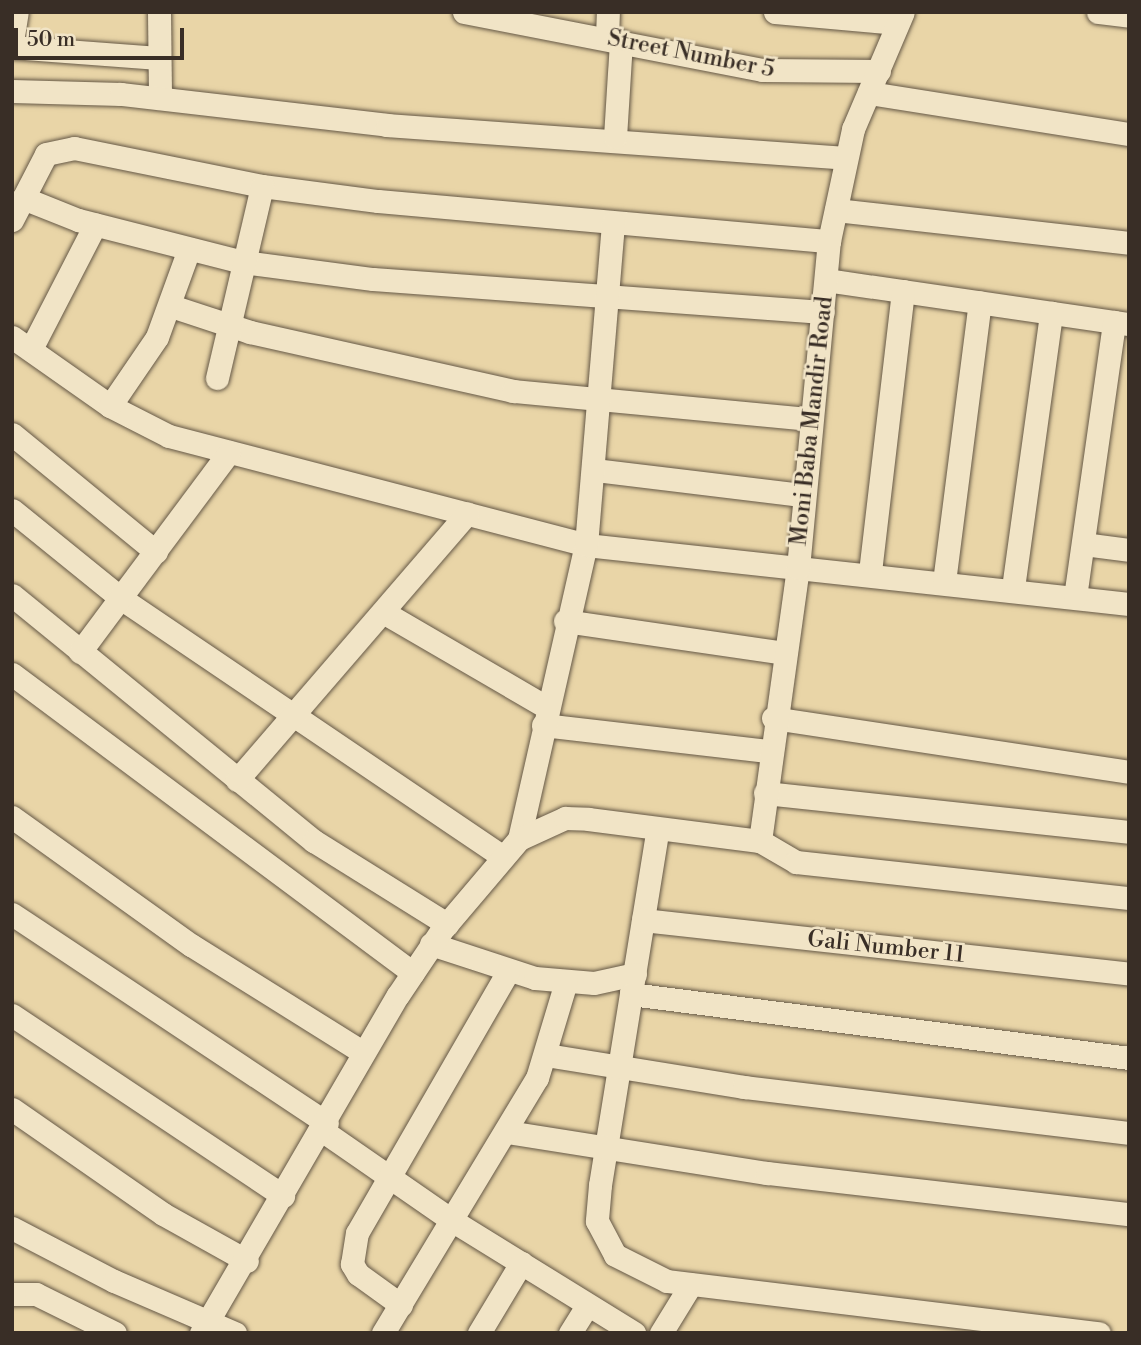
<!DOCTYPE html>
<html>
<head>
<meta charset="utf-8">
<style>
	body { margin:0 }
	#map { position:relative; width:1141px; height:1345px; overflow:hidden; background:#e9d5a7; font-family:"Libre Bodoni",serif }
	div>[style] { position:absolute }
	.roads { filter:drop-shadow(0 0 2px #655846) drop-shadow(0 0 2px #655846) }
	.minor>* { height:23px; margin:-11.5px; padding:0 11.5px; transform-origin:11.5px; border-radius:11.5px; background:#f1e4c6 }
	span { translate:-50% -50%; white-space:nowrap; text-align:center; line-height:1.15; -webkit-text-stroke:5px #f1e4c6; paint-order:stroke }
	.street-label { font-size:23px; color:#392e26 }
	.frame { position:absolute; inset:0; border:14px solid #392e26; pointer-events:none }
	.scale { position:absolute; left:14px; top:28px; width:170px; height:32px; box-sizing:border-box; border:4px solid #392e26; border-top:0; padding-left:9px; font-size:21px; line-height:24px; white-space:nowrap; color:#392e26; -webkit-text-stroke:5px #f1e4c6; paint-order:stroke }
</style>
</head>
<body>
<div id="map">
	<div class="roads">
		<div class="minor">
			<div style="left:159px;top:12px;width:86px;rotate:89.3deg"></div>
			<div style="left:464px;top:12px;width:304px;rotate:11deg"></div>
			<div style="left:762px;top:70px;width:117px;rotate:0.5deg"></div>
			<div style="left:775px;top:12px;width:123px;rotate:5.1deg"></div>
			<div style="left:1098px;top:12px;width:31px;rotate:7deg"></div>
			<div style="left:607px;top:38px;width:26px;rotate:-88deg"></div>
			<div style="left:12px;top:42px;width:30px;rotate:-81deg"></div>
			<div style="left:12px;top:47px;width:147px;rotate:4.3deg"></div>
			<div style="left:12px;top:91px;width:109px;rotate:1.6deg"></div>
			<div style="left:121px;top:94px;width:268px;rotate:6.6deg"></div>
			<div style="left:387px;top:125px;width:459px;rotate:4.1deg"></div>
			<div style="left:869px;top:93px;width:263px;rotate:9deg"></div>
			<div style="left:615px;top:137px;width:96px;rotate:-86.4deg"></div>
			<div style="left:23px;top:198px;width:59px;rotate:21.8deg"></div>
			<div style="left:78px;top:220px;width:170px;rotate:14.3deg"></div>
			<div style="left:243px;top:262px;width:131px;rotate:7.5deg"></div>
			<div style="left:373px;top:279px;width:451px;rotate:4.2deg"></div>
			<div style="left:836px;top:210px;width:295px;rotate:6.4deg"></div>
			<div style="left:12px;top:220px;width:74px;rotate:-62.7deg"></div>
			<div style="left:46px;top:154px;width:29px;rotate:-12deg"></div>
			<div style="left:74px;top:148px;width:192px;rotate:11.4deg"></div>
			<div style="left:262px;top:186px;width:117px;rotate:7.4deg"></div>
			<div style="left:378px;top:201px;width:453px;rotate:5.1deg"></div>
			<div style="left:826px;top:280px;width:306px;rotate:8.3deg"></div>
			<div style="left:171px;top:306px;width:83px;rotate:18.2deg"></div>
			<div style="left:250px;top:332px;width:270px;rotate:12.6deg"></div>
			<div style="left:513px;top:391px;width:295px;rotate:5.4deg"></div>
			<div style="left:12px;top:337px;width:120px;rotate:35.1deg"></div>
			<div style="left:110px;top:406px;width:66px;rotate:27deg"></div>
			<div style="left:169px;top:436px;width:431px;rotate:14.6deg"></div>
			<div style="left:586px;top:545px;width:546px;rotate:6.2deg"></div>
			<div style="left:31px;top:349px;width:140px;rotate:-62.7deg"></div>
			<div style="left:217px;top:378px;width:197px;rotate:-76.8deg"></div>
			<div style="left:110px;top:406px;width:83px;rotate:-55.7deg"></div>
			<div style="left:157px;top:337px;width:94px;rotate:-70deg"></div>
			<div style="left:12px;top:434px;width:186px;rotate:39.3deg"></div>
			<div style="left:595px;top:470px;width:209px;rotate:6.9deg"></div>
			<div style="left:12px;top:510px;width:141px;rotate:39deg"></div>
			<div style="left:122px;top:599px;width:459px;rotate:34.1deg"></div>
			<div style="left:1083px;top:544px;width:46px;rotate:7.4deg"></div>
			<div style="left:870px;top:572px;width:283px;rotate:-83.3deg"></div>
			<div style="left:944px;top:582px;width:282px;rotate:-82.7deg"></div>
			<div style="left:1013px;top:588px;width:278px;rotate:-82.1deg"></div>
			<div style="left:12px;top:595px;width:390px;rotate:39.2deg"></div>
			<div style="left:314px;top:841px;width:157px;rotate:32deg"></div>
			<div style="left:1075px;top:597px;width:278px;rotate:-81.9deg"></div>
			<div style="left:383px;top:612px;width:189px;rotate:30.2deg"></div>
			<div style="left:565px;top:621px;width:222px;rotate:8.3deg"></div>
			<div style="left:80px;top:652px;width:249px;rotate:-53.3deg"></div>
			<div style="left:12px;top:674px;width:500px;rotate:36.71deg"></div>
			<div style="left:773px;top:718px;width:360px;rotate:8.6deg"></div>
			<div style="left:543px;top:725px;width:226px;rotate:6.6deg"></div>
			<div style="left:237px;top:780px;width:352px;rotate:-49.2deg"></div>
			<div style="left:765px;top:793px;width:366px;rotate:6.1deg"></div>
			<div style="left:12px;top:817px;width:220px;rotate:35.6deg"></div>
			<div style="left:191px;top:945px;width:202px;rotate:32deg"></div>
			<div style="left:657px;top:833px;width:357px;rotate:99.2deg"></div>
			<div style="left:600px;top:1185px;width:36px;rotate:95deg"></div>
			<div style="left:597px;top:1221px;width:38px;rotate:62deg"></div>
			<div style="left:615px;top:1255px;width:58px;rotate:26.6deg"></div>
			<div style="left:667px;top:1281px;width:435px;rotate:6.9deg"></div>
			<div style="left:519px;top:839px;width:302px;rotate:-77.2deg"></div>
			<div style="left:586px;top:545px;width:323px;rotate:-85.2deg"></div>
			<div style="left:760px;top:841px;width:276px;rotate:-82.1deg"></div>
			<div style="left:798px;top:568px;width:328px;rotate:-84.6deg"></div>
			<div style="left:829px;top:241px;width:115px;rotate:-77.9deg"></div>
			<div style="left:853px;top:129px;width:127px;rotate:-66.9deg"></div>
			<div style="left:12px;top:914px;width:378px;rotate:33.6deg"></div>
			<div style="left:643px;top:920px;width:489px;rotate:6.3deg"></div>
			<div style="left:431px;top:944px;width:109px;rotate:18.1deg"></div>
			<div style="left:535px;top:978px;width:59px;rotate:4.8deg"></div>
			<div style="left:594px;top:983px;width:42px;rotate:-12.4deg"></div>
			<div style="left:631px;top:994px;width:502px;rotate:7.32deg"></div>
			<div style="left:12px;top:1015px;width:326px;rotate:33.7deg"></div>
			<div style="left:546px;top:1055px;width:201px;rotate:9.2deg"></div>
			<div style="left:744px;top:1087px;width:388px;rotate:6.8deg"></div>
			<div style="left:12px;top:1109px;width:184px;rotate:34.8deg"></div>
			<div style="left:163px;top:1214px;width:96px;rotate:29.2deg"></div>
			<div style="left:323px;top:1131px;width:158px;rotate:34.7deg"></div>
			<div style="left:453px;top:1221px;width:213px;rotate:31.7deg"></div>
			<div style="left:507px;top:1132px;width:263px;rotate:9deg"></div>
			<div style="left:767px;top:1173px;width:364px;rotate:6.5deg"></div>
			<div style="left:12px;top:1228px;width:115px;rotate:27.5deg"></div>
			<div style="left:114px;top:1281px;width:132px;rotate:23.3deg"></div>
			<div style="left:12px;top:1294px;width:24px"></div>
			<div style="left:36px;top:1294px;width:88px;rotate:26.3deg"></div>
			<div style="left:401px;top:1305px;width:53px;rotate:-144.2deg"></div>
			<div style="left:358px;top:1274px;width:12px;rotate:-121deg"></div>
			<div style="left:352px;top:1264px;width:31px;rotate:-81deg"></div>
			<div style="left:357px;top:1233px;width:302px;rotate:-60deg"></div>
			<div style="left:201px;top:1333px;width:391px;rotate:-59.8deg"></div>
			<div style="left:398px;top:995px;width:77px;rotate:-56.1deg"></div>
			<div style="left:441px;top:931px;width:121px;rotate:-49.7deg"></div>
			<div style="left:519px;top:839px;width:51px;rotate:-24.5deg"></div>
			<div style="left:565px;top:818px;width:23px;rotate:2deg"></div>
			<div style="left:588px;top:819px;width:173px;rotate:7.3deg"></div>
			<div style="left:760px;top:841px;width:42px;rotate:30.3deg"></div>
			<div style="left:796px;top:862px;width:335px;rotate:6.2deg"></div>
			<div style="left:383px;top:1333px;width:298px;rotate:-58.9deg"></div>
			<div style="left:537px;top:1078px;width:100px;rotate:-73.2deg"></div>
			<div style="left:479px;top:1333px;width:82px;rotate:-59deg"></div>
			<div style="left:570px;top:1333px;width:32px;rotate:-58deg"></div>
			<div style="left:661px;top:1333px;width:57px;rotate:-58.5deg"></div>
		</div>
	</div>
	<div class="street-label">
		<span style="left:691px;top:54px;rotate:11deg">Street Number 5</span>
		<span style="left:812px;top:421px;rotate:-84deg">Moni Baba Mandir Road</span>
		<span style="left:886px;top:947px;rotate:6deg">Gali Number 11</span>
	</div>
	<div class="frame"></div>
	<div class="scale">50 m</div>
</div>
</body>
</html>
